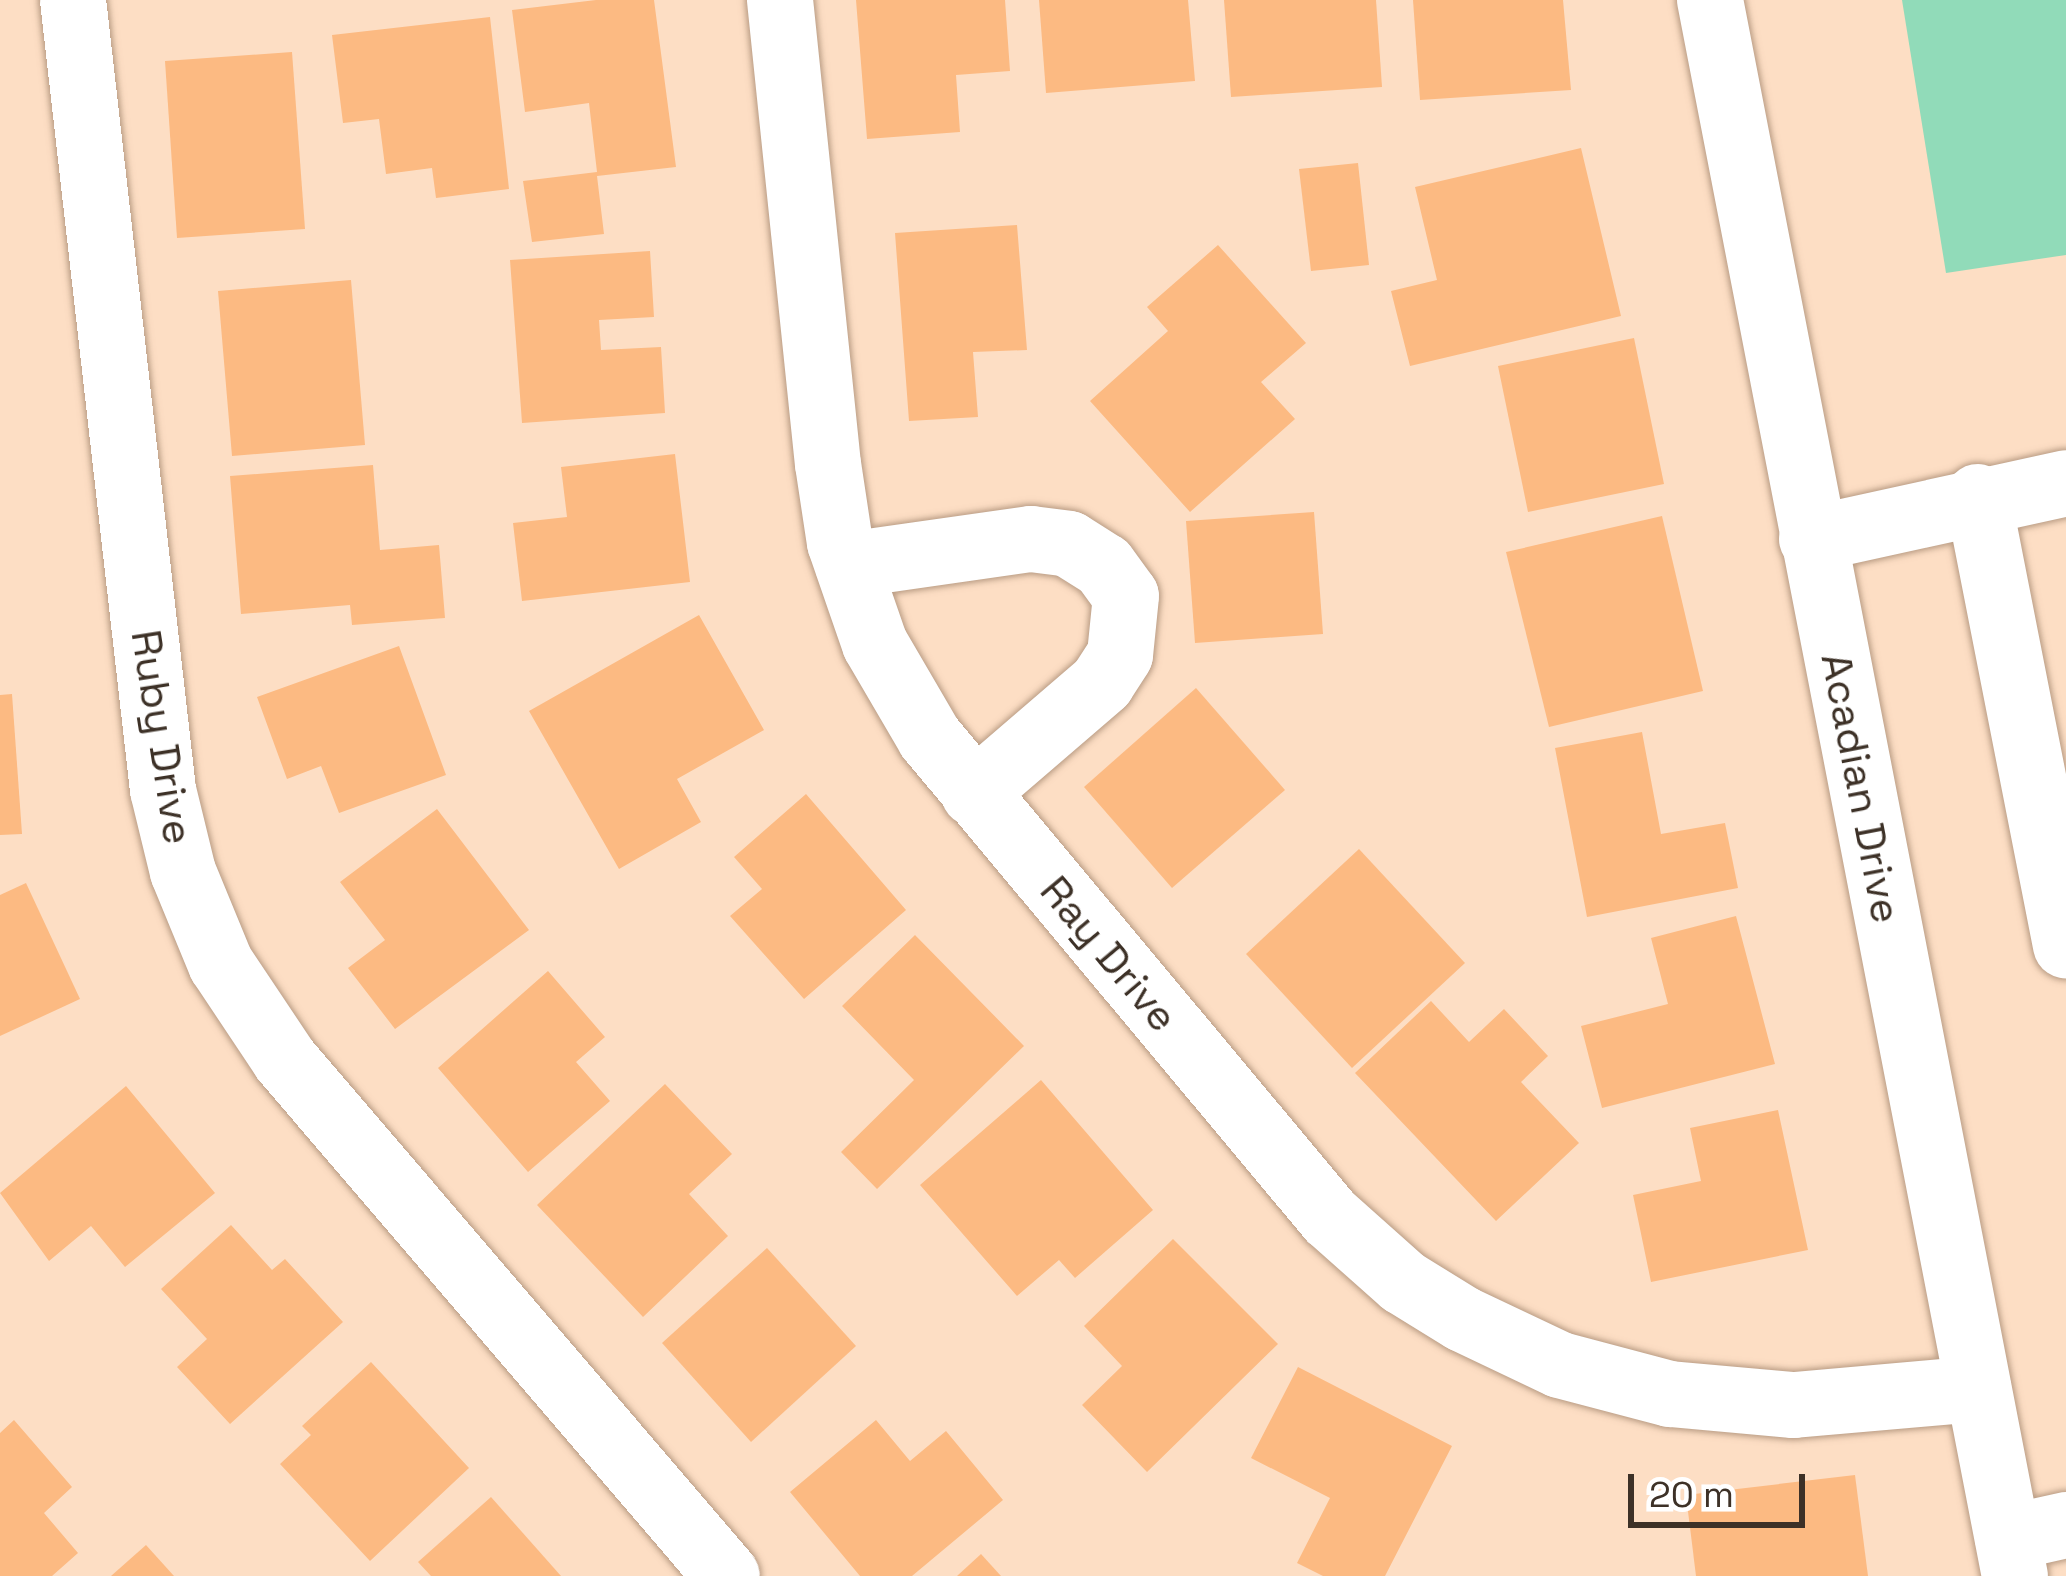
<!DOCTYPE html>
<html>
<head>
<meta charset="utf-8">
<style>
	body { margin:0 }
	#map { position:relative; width:2066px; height:1576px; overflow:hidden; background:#fddec4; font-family:"Space Grotesk",sans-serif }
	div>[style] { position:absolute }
	.green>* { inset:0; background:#91dbb9 }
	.building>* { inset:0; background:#fcba82 }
	.roads { filter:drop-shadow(0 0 3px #b99c84) drop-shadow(0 0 3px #b99c84) }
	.minor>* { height:66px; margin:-33px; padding:0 33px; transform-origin:33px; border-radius:33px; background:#fff }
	span { translate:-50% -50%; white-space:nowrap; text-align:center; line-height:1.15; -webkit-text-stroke:10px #fff; paint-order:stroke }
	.street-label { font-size:42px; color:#3d3127 }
	.scale { position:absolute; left:1628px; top:1474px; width:177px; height:54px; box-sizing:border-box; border:6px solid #3d3127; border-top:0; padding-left:15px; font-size:36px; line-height:42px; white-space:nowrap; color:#3d3127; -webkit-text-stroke:9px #fff; paint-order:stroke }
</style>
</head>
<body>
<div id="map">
	<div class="green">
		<div style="clip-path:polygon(1902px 0,2066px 0,2066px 255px,1946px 273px)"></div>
	</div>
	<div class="building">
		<div style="clip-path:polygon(596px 0,654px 0,676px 167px,597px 176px,604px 234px,532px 242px,523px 181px,597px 172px,589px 103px,525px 112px,512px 10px)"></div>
		<div style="clip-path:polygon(856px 0,1005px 0,1010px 71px,956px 75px,960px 132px,867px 139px)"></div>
		<div style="clip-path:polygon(1039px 0,1188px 0,1195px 81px,1046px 93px)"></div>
		<div style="clip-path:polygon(1224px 0,1376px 0,1382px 87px,1231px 97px)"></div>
		<div style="clip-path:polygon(1413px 0,1563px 0,1571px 90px,1420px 100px)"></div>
		<div style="clip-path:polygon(490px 17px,509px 189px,436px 198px,432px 168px,386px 174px,379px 119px,343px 123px,332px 35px)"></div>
		<div style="clip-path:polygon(292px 52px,305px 229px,177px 238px,165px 61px)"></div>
		<div style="clip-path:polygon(1581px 148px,1621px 316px,1410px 366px,1391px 291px,1437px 280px,1415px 187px)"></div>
		<div style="clip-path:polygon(1358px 163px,1369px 265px,1311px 271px,1299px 169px)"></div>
		<div style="clip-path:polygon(1017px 225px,1027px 350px,973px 352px,978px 417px,909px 421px,895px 233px)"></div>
		<div style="clip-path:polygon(1218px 245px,1306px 343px,1261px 382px,1295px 419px,1190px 512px,1090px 401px,1168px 331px,1147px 307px)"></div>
		<div style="clip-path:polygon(650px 251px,654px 317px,599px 320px,601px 350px,661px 347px,665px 413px,522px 423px,510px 260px)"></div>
		<div style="clip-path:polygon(351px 280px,365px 445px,232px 456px,218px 291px)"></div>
		<div style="clip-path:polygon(1634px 338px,1664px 484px,1528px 512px,1498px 366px)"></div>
		<div style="clip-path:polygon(675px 454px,690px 582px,522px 601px,513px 523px,567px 517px,561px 467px)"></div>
		<div style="clip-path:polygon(373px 465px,380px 550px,439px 545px,445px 618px,352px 625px,350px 605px,241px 614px,230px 476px)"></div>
		<div style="clip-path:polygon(1314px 512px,1323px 634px,1195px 643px,1186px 521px)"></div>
		<div style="clip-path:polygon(1662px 516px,1703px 691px,1549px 727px,1506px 552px)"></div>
		<div style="clip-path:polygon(699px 615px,764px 730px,677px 779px,701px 822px,619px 869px,529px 711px)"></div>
		<div style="clip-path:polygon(399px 646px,446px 775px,339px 813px,321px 766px,287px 779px,257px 697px)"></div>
		<div style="clip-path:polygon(1196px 688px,1285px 790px,1172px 888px,1084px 787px)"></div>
		<div style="clip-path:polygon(12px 694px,22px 834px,0 835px,0 695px)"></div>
		<div style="clip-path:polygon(1642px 732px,1661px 834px,1725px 823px,1738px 888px,1587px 917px,1555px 748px)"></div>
		<div style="clip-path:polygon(806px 794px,906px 910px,804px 999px,730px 916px,762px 889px,734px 857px)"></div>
		<div style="clip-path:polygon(437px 809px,529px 930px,395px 1029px,348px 968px,385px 940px,340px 882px)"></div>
		<div style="clip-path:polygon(1359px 849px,1465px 963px,1352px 1068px,1246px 954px)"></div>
		<div style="clip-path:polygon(26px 883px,80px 999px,0 1036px,0 895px)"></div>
		<div style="clip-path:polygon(1736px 916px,1775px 1064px,1602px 1108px,1581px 1026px,1668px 1004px,1651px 938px)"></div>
		<div style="clip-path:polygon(915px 935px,1024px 1046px,877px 1189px,841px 1152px,914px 1080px,842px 1006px)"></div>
		<div style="clip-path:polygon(548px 971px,605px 1037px,576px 1062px,610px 1101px,528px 1172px,438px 1068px)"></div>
		<div style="clip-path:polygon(1431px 1001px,1469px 1042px,1504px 1009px,1548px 1056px,1521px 1082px,1579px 1143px,1496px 1221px,1355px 1073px)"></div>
		<div style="clip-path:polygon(1041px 1080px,1153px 1210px,1075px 1278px,1059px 1260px,1017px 1296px,920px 1185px)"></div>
		<div style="clip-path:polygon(665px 1084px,732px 1154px,689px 1194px,728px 1236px,643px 1317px,537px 1205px)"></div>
		<div style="clip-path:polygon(126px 1086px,215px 1193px,125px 1267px,91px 1226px,49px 1261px,0 1193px)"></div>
		<div style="clip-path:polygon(1778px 1110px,1808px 1250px,1651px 1282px,1633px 1195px,1701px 1181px,1690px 1128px)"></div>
		<div style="clip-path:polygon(231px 1225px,272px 1270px,285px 1259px,343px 1322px,230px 1424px,177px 1367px,207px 1339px,161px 1289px)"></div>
		<div style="clip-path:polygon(1173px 1239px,1278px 1344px,1147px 1472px,1082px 1405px,1122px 1366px,1084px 1326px)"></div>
		<div style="clip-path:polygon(767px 1248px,856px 1346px,751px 1442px,662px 1343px)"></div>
		<div style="clip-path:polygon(371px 1362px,469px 1468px,370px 1561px,280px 1464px,311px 1435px,302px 1426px)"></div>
		<div style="clip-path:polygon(1298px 1367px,1452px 1446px,1385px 1576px,1323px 1576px,1297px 1563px,1330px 1498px,1251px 1458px)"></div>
		<div style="clip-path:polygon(14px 1420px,72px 1487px,44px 1513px,78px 1553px,52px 1576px,0 1576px,0 1433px)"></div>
		<div style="clip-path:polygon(876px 1420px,910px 1461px,946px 1431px,1003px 1500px,912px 1576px,860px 1576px,790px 1492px)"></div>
		<div style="clip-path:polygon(1855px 1475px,1868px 1576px,1696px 1576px,1686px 1495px)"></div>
		<div style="clip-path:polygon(491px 1497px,561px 1576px,431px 1576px,418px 1562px)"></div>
		<div style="clip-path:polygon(146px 1545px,174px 1576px,111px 1576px)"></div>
		<div style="clip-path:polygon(981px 1554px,1001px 1576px,957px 1576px)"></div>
	</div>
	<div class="roads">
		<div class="minor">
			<div style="left:73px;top:0;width:795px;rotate:83.5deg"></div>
			<div style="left:163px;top:790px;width:84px;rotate:76.3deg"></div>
			<div style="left:183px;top:872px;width:100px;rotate:67.6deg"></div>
			<div style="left:221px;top:964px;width:115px;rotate:56.3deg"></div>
			<div style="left:285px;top:1060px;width:679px;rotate:49.42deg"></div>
			<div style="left:780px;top:0;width:466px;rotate:84.1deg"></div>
			<div style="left:828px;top:464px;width:80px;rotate:81.4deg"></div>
			<div style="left:840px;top:543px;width:107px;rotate:70.9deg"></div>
			<div style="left:875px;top:644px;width:109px;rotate:59.7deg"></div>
			<div style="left:930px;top:738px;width:624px;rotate:50.14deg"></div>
			<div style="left:1330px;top:1217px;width:98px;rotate:41.7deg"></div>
			<div style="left:1403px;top:1282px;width:70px;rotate:31.7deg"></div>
			<div style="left:1463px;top:1319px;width:107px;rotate:25.4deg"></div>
			<div style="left:1560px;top:1365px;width:114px;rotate:14.8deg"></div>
			<div style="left:1670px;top:1394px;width:124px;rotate:5.1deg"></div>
			<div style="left:1794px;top:1405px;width:185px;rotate:-5deg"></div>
			<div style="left:1710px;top:0;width:1605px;rotate:79.05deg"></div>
			<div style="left:1978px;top:497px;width:457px;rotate:78.9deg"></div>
			<div style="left:1812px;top:539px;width:260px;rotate:-12.4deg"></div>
			<div style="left:848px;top:565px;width:185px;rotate:-8.1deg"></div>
			<div style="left:1031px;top:539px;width:38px;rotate:7deg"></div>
			<div style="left:1069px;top:544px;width:41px;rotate:32.2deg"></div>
			<div style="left:1104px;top:566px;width:37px;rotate:54deg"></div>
			<div style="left:1126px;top:596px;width:59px;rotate:95.8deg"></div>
			<div style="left:1120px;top:655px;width:33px;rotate:123deg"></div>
			<div style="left:1102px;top:683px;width:169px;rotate:139.3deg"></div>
			<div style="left:2008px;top:1538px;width:59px;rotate:-12.6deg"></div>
		</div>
	</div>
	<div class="street-label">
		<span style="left:162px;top:737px;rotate:81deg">Ruby Drive</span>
		<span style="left:1861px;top:788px;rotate:79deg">Acadian Drive</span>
		<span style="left:1109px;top:954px;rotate:50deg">Ray Drive</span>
	</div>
	<div class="scale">20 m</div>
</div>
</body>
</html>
